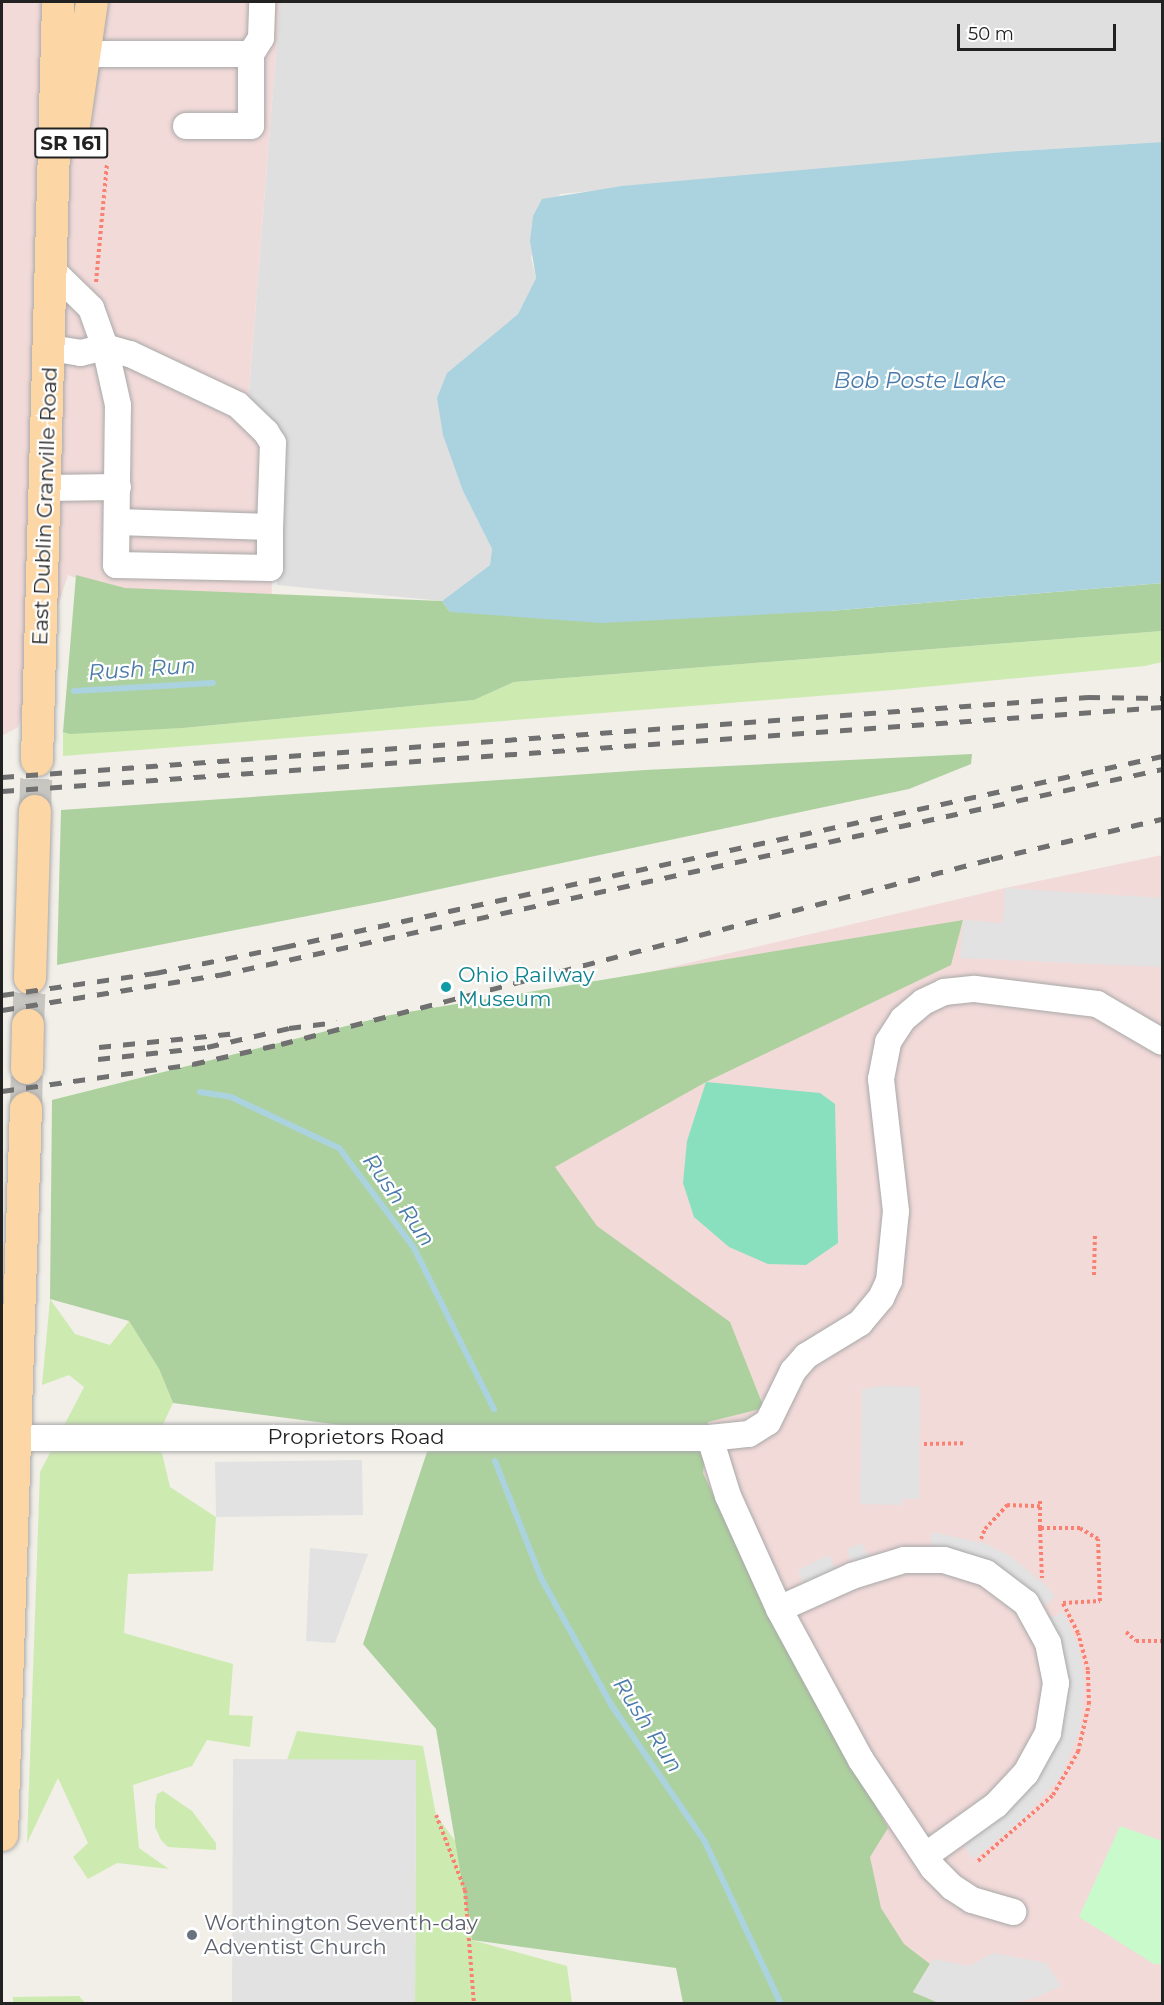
<!DOCTYPE html>
<html>
<head>
<meta charset="utf-8">
<style>
	body { margin:0 }
	#map { position:relative; width:1164px; height:2005px; overflow:hidden; background:#f2efe9; font-family:Montserrat,sans-serif }
	div>[style] { position:absolute }
	.residential>* { inset:0; background:#e0dfdf }
	.commercial>* { inset:0; background:#f2dad9 }
	.grass>* { inset:0; background:#cdebb0 }
	.forest>* { inset:0; background:#add19e }
	.park>* { inset:0; background:#c8facc }
	.pitch>* { inset:0; background:#88e0be }
	.parking>* { inset:0; background:#e2e2e2 }
	.water>* { inset:0; background:#aad3df }
	.stream>* { height:6px; margin:-3px; padding:0 3px; transform-origin:3px; border-radius:3px; background:#aad3df }
	.major-tunnel>* { height:32px; margin-top:-16px; transform-origin:0; background:repeating-linear-gradient(90deg,#c8c6c1 0 32px,transparent 0 48px) }
	.path>* { height:4px; margin-top:-2px; transform-origin:0; background:repeating-linear-gradient(90deg,#fa8072 0 3px,transparent 0 6px) }
	.roads { filter:drop-shadow(0 0 2px #a9a9a9) drop-shadow(0 0 2px #a9a9a9) }
	.minor>* { height:26px; margin:-13px; padding:0 13px; transform-origin:13px; border-radius:13px; background:#fff }
	.major>* { height:32px; margin:-16px; padding:0 16px; transform-origin:16px; border-radius:16px; background:#fcd6a4 }
	.rail>* { height:4.5px; margin-top:-2.25px; transform-origin:0; background:repeating-linear-gradient(90deg,#707070 0 12px,transparent 0 24px) }
	.dots>* { width:16px; height:16px; translate:-50% -50%; box-sizing:border-box; border:3px solid #fff; border-radius:50% }
	span { translate:-50% -50%; white-space:nowrap; text-align:center; line-height:1.15; -webkit-text-stroke:4.5px #fff; paint-order:stroke }
	.shield-label span { padding:2px 4px; background:#fff; border:2px solid; border-radius:4px; -webkit-text-stroke-width:0 }
	.shield-label { font-size:20px; color:#222; font-weight:700 }
	.street-label { font-size:21px; color:#222 }
	.culture-label { font-size:21px; color:#0d838f }
	.left { translate:0 -50%; text-align:left }
	.worship-label { font-size:21px; color:#5b616d }
	.water-label { font-size:22px; color:#4a7aab; font-style:italic }
	.frame { position:absolute; inset:0; border:3px solid #222; pointer-events:none }
	.scale { position:absolute; left:957px; top:24px; width:159px; height:27px; box-sizing:border-box; border:3px solid #222; border-top:0; padding-left:8px; font-size:18px; line-height:21px; white-space:nowrap; color:#222; -webkit-text-stroke:4px #fff; paint-order:stroke }
</style>
</head>
<body>
<div id="map">
	<div class="residential">
		<div style="clip-path:polygon(280px 2px,1162px 2px,1162px 142px,1004px 152px,560px 194px,531px 257px,536px 278px,518px 314px,447px 373px,463px 491px,492px 549px,490px 565px,442px 601px,277px 585px,278px 427px,248px 404px)"></div>
	</div>
	<div class="commercial">
		<div style="clip-path:polygon(2px 2px,280px 2px,248px 403px,278px 427px,271px 609px,125px 596px,68px 575px,18px 727px,2px 736px)"></div>
		<div style="clip-path:polygon(1162px 855px,1162px 2003px,717px 2003px,490px 1010px,1005px 888px)"></div>
	</div>
	<div class="grass">
		<div style="clip-path:polygon(1162px 631px,1162px 662px,1145px 666px,893px 690px,63px 756px,63px 732px,183px 728px,474px 700px,514px 682px)"></div>
		<div style="clip-path:polygon(50px 1299px,75px 1334px,110px 1345px,129px 1321px,159px 1369px,173px 1403px,152px 1448px,162px 1453px,170px 1487px,216px 1517px,213px 1571px,128px 1574px,124px 1633px,233px 1664px,229px 1715px,253px 1716px,250px 1747px,207px 1740px,192px 1766px,133px 1785px,139px 1848px,169px 1869px,117px 1863px,88px 1879px,73px 1857px,88px 1843px,58px 1778px,27px 1843px,40px 1472px,84px 1387px,69px 1375px,42px 1385px)"></div>
		<div style="clip-path:polygon(297px 1731px,423px 1746px,436px 1815px,464px 1853px,472px 1940px,567px 1966px,572px 2003px,415px 2003px,416px 1760px,287px 1760px)"></div>
		<div style="clip-path:polygon(163px 1791px,192px 1811px,216px 1843px,216px 1850px,168px 1847px,161px 1840px,155px 1827px,155px 1805px,157px 1794px)"></div>
		<div style="clip-path:polygon(79px 1996px,85px 2003px,13px 2003px,13px 1997px)"></div>
	</div>
	<div class="forest">
		<div style="clip-path:polygon(76px 575px,125px 588px,442px 601px,450px 612px,829px 611px,1162px 583px,1162px 631px,514px 682px,474px 700px,183px 728px,70px 734px,63px 732px)"></div>
		<div style="clip-path:polygon(972px 754px,971px 764px,909px 789px,384px 901px,57px 965px,61px 810px,645px 770px)"></div>
		<div style="clip-path:polygon(963px 920px,951px 965px,706px 1082px,555px 1167px,597px 1226px,730px 1322px,764px 1408px,708px 1422px,703px 1473px,764px 1605px,888px 1828px,870px 1857px,881px 1908px,904px 1944px,930px 1964px,913px 1992px,939px 2003px,683px 2003px,676px 1968px,472px 1940px,436px 1729px,363px 1644px,432px 1437px,173px 1403px,159px 1369px,129px 1321px,50px 1299px,52px 1100px,390px 1015px)"></div>
	</div>
	<div class="park">
		<div style="clip-path:polygon(1120px 1826px,1162px 1841px,1162px 1964px,1154px 1964px,1079px 1917px)"></div>
	</div>
	<div class="pitch">
		<div style="clip-path:polygon(706px 1082px,820px 1093px,835px 1104px,838px 1243px,806px 1265px,768px 1264px,729px 1247px,694px 1217px,683px 1183px,687px 1141px)"></div>
	</div>
	<div class="parking">
		<div style="clip-path:polygon(1005px 888px,1162px 898px,1162px 967px,960px 958px,963px 920px,1003px 923px)"></div>
		<div style="clip-path:polygon(880px 1386px,920px 1387px,919px 1499px,903px 1499px,903px 1505px,860px 1504px,862px 1389px)"></div>
		<div style="clip-path:polygon(362px 1460px,363px 1515px,216px 1517px,215px 1462px)"></div>
		<div style="clip-path:polygon(932px 1532px,986px 1544px,1010px 1556px,1046px 1586px,1055px 1597px,1043px 1607px,1048px 1619px,1063px 1612px,1079px 1647px,1084px 1680px,1080px 1729px,1061px 1776px,1022px 1820px,973px 1859px,950px 1826px,1005px 1778px,1026px 1753px,1038px 1730px,1045px 1681px,1039px 1654px,1025px 1622px,987px 1589px,963px 1578px,933px 1572px,901px 1574px,861px 1585px,813px 1609px,798px 1570px,829px 1555px,837px 1573px,852px 1566px,847px 1549px,862px 1543px,869px 1559px,931px 1547px)"></div>
		<div style="clip-path:polygon(310px 1548px,368px 1554px,335px 1643px,306px 1641px)"></div>
		<div style="clip-path:polygon(233px 1759px,416px 1760px,415px 2003px,232px 2003px)"></div>
		<div style="clip-path:polygon(993px 1953px,1046px 1963px,1061px 1986px,1035px 1998px,1006px 2004px,939px 2003px,913px 1992px,933px 1959px,969px 1966px)"></div>
	</div>
	<div class="water">
		<div style="clip-path:polygon(1162px 142px,1162px 583px,829px 611px,602px 623px,450px 612px,442px 601px,490px 565px,492px 549px,463px 491px,443px 435px,437px 398px,447px 373px,518px 314px,536px 278px,530px 241px,533px 216px,542px 199px,622px 186px,1004px 152px)"></div>
	</div>
	<div class="stream">
		<div style="left:74px;top:691px;width:139px;rotate:-3.3deg"></div>
		<div style="left:200px;top:1092px;width:31px;rotate:9deg"></div>
		<div style="left:231px;top:1097px;width:119px;rotate:25.3deg"></div>
		<div style="left:339px;top:1148px;width:125px;rotate:53.1deg"></div>
		<div style="left:414px;top:1248px;width:180px;rotate:63.6deg"></div>
		<div style="left:495px;top:1461px;width:126px;rotate:68.5deg"></div>
		<div style="left:541px;top:1578px;width:146px;rotate:61deg"></div>
		<div style="left:612px;top:1706px;width:165px;rotate:55.6deg"></div>
		<div style="left:705px;top:1842px;width:179px;rotate:64.9deg"></div>
	</div>
	<div class="major-tunnel">
		<div style="left:35px;top:811px;width:51px;rotate:-87.8deg"></div>
		<div style="left:28px;top:1025px;width:47px;rotate:-87.6deg"></div>
		<div style="left:26px;top:1108px;width:40px;rotate:-88.6deg"></div>
	</div>
	<div class="path">
		<div style="left:96px;top:282px;width:119px;rotate:-84.7deg"></div>
		<div style="left:1094px;top:1275px;width:41px;rotate:-88.6deg"></div>
		<div style="left:924px;top:1444px;width:39px;rotate:-1deg"></div>
		<div style="left:1040px;top:1528px;width:29px;rotate:-90deg"></div>
		<div style="left:981px;top:1539px;width:11px;rotate:-68deg"></div>
		<div style="left:985px;top:1529px;width:33px;rotate:-47deg"></div>
		<div style="left:1007px;top:1505px;width:33px;rotate:2deg"></div>
		<div style="left:1126px;top:1632px;width:13px;rotate:42deg"></div>
		<div style="left:1136px;top:1641px;width:26px"></div>
		<div style="left:436px;top:1815px;width:80px;rotate:68.9deg"></div>
		<div style="left:465px;top:1890px;width:114px;rotate:85.5deg"></div>
		<div style="left:978px;top:1861px;width:100px;rotate:-41.3deg"></div>
		<div style="left:1053px;top:1795px;width:50px;rotate:-59.8deg"></div>
		<div style="left:1078px;top:1752px;width:49px;rotate:-77.1deg"></div>
		<div style="left:1089px;top:1704px;width:34px;rotate:-92deg"></div>
		<div style="left:1088px;top:1670px;width:38px;rotate:-105deg"></div>
		<div style="left:1078px;top:1633px;width:34px;rotate:-117deg"></div>
		<div style="left:1063px;top:1603px;width:37px;rotate:-3deg"></div>
		<div style="left:1100px;top:1601px;width:62px;rotate:-91.8deg"></div>
		<div style="left:1098px;top:1539px;width:21px;rotate:-149deg"></div>
		<div style="left:1080px;top:1528px;width:40px;rotate:180deg"></div>
		<div style="left:1040px;top:1528px;width:50px;rotate:87.7deg"></div>
	</div>
	<div class="roads">
		<div class="minor">
			<div style="left:85px;top:54px;width:166px"></div>
			<div style="left:251px;top:54px;width:72px;rotate:90deg"></div>
			<div style="left:251px;top:126px;width:65px;rotate:180deg"></div>
			<div style="left:251px;top:54px;width:19px;rotate:-58deg"></div>
			<div style="left:261px;top:38px;width:36px;rotate:-88deg"></div>
			<div style="left:50px;top:348px;width:31px;rotate:9deg"></div>
			<div style="left:81px;top:353px;width:25px;rotate:-14deg"></div>
			<div style="left:105px;top:347px;width:41px;rotate:-109.7deg"></div>
			<div style="left:91px;top:308px;width:53px;rotate:-135.8deg"></div>
			<div style="left:46px;top:488px;width:72px;rotate:-0.8deg"></div>
			<div style="left:117px;top:522px;width:153px;rotate:1.9deg"></div>
			<div style="left:270px;top:527px;width:41px;rotate:90deg"></div>
			<div style="left:270px;top:568px;width:154px;rotate:-178.9deg"></div>
			<div style="left:116px;top:565px;width:160px;rotate:-89.3deg"></div>
			<div style="left:118px;top:405px;width:59px;rotate:-102.6deg"></div>
			<div style="left:105px;top:347px;width:26px;rotate:16deg"></div>
			<div style="left:130px;top:354px;width:119px;rotate:25.3deg"></div>
			<div style="left:238px;top:405px;width:39px;rotate:44deg"></div>
			<div style="left:266px;top:432px;width:13px;rotate:58deg"></div>
			<div style="left:273px;top:443px;width:84px;rotate:92deg"></div>
			<div style="left:2px;top:1438px;width:708px"></div>
			<div style="left:710px;top:1438px;width:39px;rotate:-6deg"></div>
			<div style="left:749px;top:1434px;width:22px;rotate:-32deg"></div>
			<div style="left:768px;top:1422px;width:57px;rotate:-63.9deg"></div>
			<div style="left:793px;top:1371px;width:20px;rotate:-49deg"></div>
			<div style="left:806px;top:1356px;width:63px;rotate:-31.4deg"></div>
			<div style="left:860px;top:1323px;width:33px;rotate:-50deg"></div>
			<div style="left:881px;top:1298px;width:19px;rotate:-65deg"></div>
			<div style="left:889px;top:1281px;width:70px;rotate:-84.3deg"></div>
			<div style="left:896px;top:1211px;width:133px;rotate:-96.5deg"></div>
			<div style="left:881px;top:1079px;width:38px;rotate:-79deg"></div>
			<div style="left:888px;top:1042px;width:27px;rotate:-57deg"></div>
			<div style="left:903px;top:1019px;width:26px;rotate:-40deg"></div>
			<div style="left:923px;top:1002px;width:23px;rotate:-25deg"></div>
			<div style="left:944px;top:992px;width:31px;rotate:-6deg"></div>
			<div style="left:975px;top:989px;width:123px;rotate:7deg"></div>
			<div style="left:1097px;top:1004px;width:75px;rotate:30.3deg"></div>
			<div style="left:710px;top:1438px;width:61px;rotate:72.8deg"></div>
			<div style="left:728px;top:1496px;width:124px;rotate:65.7deg"></div>
			<div style="left:779px;top:1609px;width:172px;rotate:61.5deg"></div>
			<div style="left:861px;top:1760px;width:130px;rotate:56.3deg"></div>
			<div style="left:933px;top:1868px;width:27px;rotate:45deg"></div>
			<div style="left:952px;top:1887px;width:24px;rotate:33deg"></div>
			<div style="left:972px;top:1900px;width:43px;rotate:16.3deg"></div>
			<div style="left:779px;top:1609px;width:80px;rotate:-24.3deg"></div>
			<div style="left:852px;top:1576px;width:54px;rotate:-17.1deg"></div>
			<div style="left:904px;top:1560px;width:40px"></div>
			<div style="left:944px;top:1560px;width:44px;rotate:17.2deg"></div>
			<div style="left:986px;top:1573px;width:50px;rotate:36.9deg"></div>
			<div style="left:1026px;top:1603px;width:46px;rotate:61.2deg"></div>
			<div style="left:1048px;top:1643px;width:41px;rotate:78.7deg"></div>
			<div style="left:1056px;top:1683px;width:51px;rotate:99.1deg"></div>
			<div style="left:1048px;top:1733px;width:46px;rotate:118.8deg"></div>
			<div style="left:1026px;top:1773px;width:44px;rotate:133.2deg"></div>
			<div style="left:996px;top:1805px;width:87px;rotate:144.3deg"></div>
		</div>
		<div class="major">
			<div style="left:73px;top:132px;width:131px;rotate:-81.7deg"></div>
			<div style="left:37px;top:760px;width:758px;rotate:-88.41deg"></div>
			<div style="left:30px;top:978px;width:167px;rotate:-88.3deg"></div>
			<div style="left:27px;top:1068px;width:43px;rotate:-88.7deg"></div>
			<div style="left:2px;top:1835px;width:727px;rotate:-88.11deg"></div>
		</div>
	</div>
	<div class="rail">
		<div style="left:2px;top:777px;width:1089px;rotate:-4.21deg"></div>
		<div style="left:1088px;top:697px;width:74px;rotate:0.8deg"></div>
		<div style="left:2px;top:791px;width:1163px;rotate:-4.14deg"></div>
		<div style="left:2px;top:995px;width:155px;rotate:-8.2deg"></div>
		<div style="left:155px;top:973px;width:132px;rotate:-11.4deg"></div>
		<div style="left:284px;top:947px;width:899px;rotate:-12.27deg"></div>
		<div style="left:2px;top:1010px;width:220px;rotate:-9.2deg"></div>
		<div style="left:219px;top:975px;width:965px;rotate:-12.32deg"></div>
		<div style="left:99px;top:1047px;width:139px;rotate:-5.8deg"></div>
		<div style="left:98px;top:1059px;width:110px;rotate:-6.3deg"></div>
		<div style="left:207px;top:1047px;width:84px;rotate:-13deg"></div>
		<div style="left:289px;top:1028px;width:48px;rotate:-7.1deg"></div>
		<div style="left:2px;top:1091px;width:193px;rotate:-8deg"></div>
		<div style="left:193px;top:1064px;width:90px;rotate:-12.8deg"></div>
		<div style="left:281px;top:1044px;width:734px;rotate:-14.6deg"></div>
		<div style="left:991px;top:859px;width:176px;rotate:-13.2deg"></div>
	</div>
	<div class="dots">
		<div style="left:446px;top:987px;background:#0f9aa8"></div>
		<div style="left:192px;top:1935px;background:#6b7280"></div>
	</div>
	<div class="shield-label">
		<span style="left:71px;top:143px">SR 161</span>
	</div>
	<div class="street-label">
		<span style="left:45px;top:506px;rotate:-88deg">East Dublin Granville Road</span>
		<span style="left:356px;top:1437px">Proprietors Road</span>
	</div>
	<div class="culture-label">
		<span class="left" style="left:458px;top:987px">Ohio Railway<br>Museum</span>
	</div>
	<div class="worship-label">
		<span class="left" style="left:204px;top:1935px">Worthington Seventh-day<br>Adventist Church</span>
	</div>
	<div class="water-label">
		<span style="left:920px;top:381px">Bob Poste Lake</span>
		<span style="left:142px;top:669px;rotate:-4deg">Rush Run</span>
		<span style="left:399px;top:1200px;rotate:55deg">Rush Run</span>
		<span style="left:648px;top:1725px;rotate:57deg">Rush Run</span>
	</div>
	<div class="frame"></div>
	<div class="scale">50 m</div>
</div>
</body>
</html>
